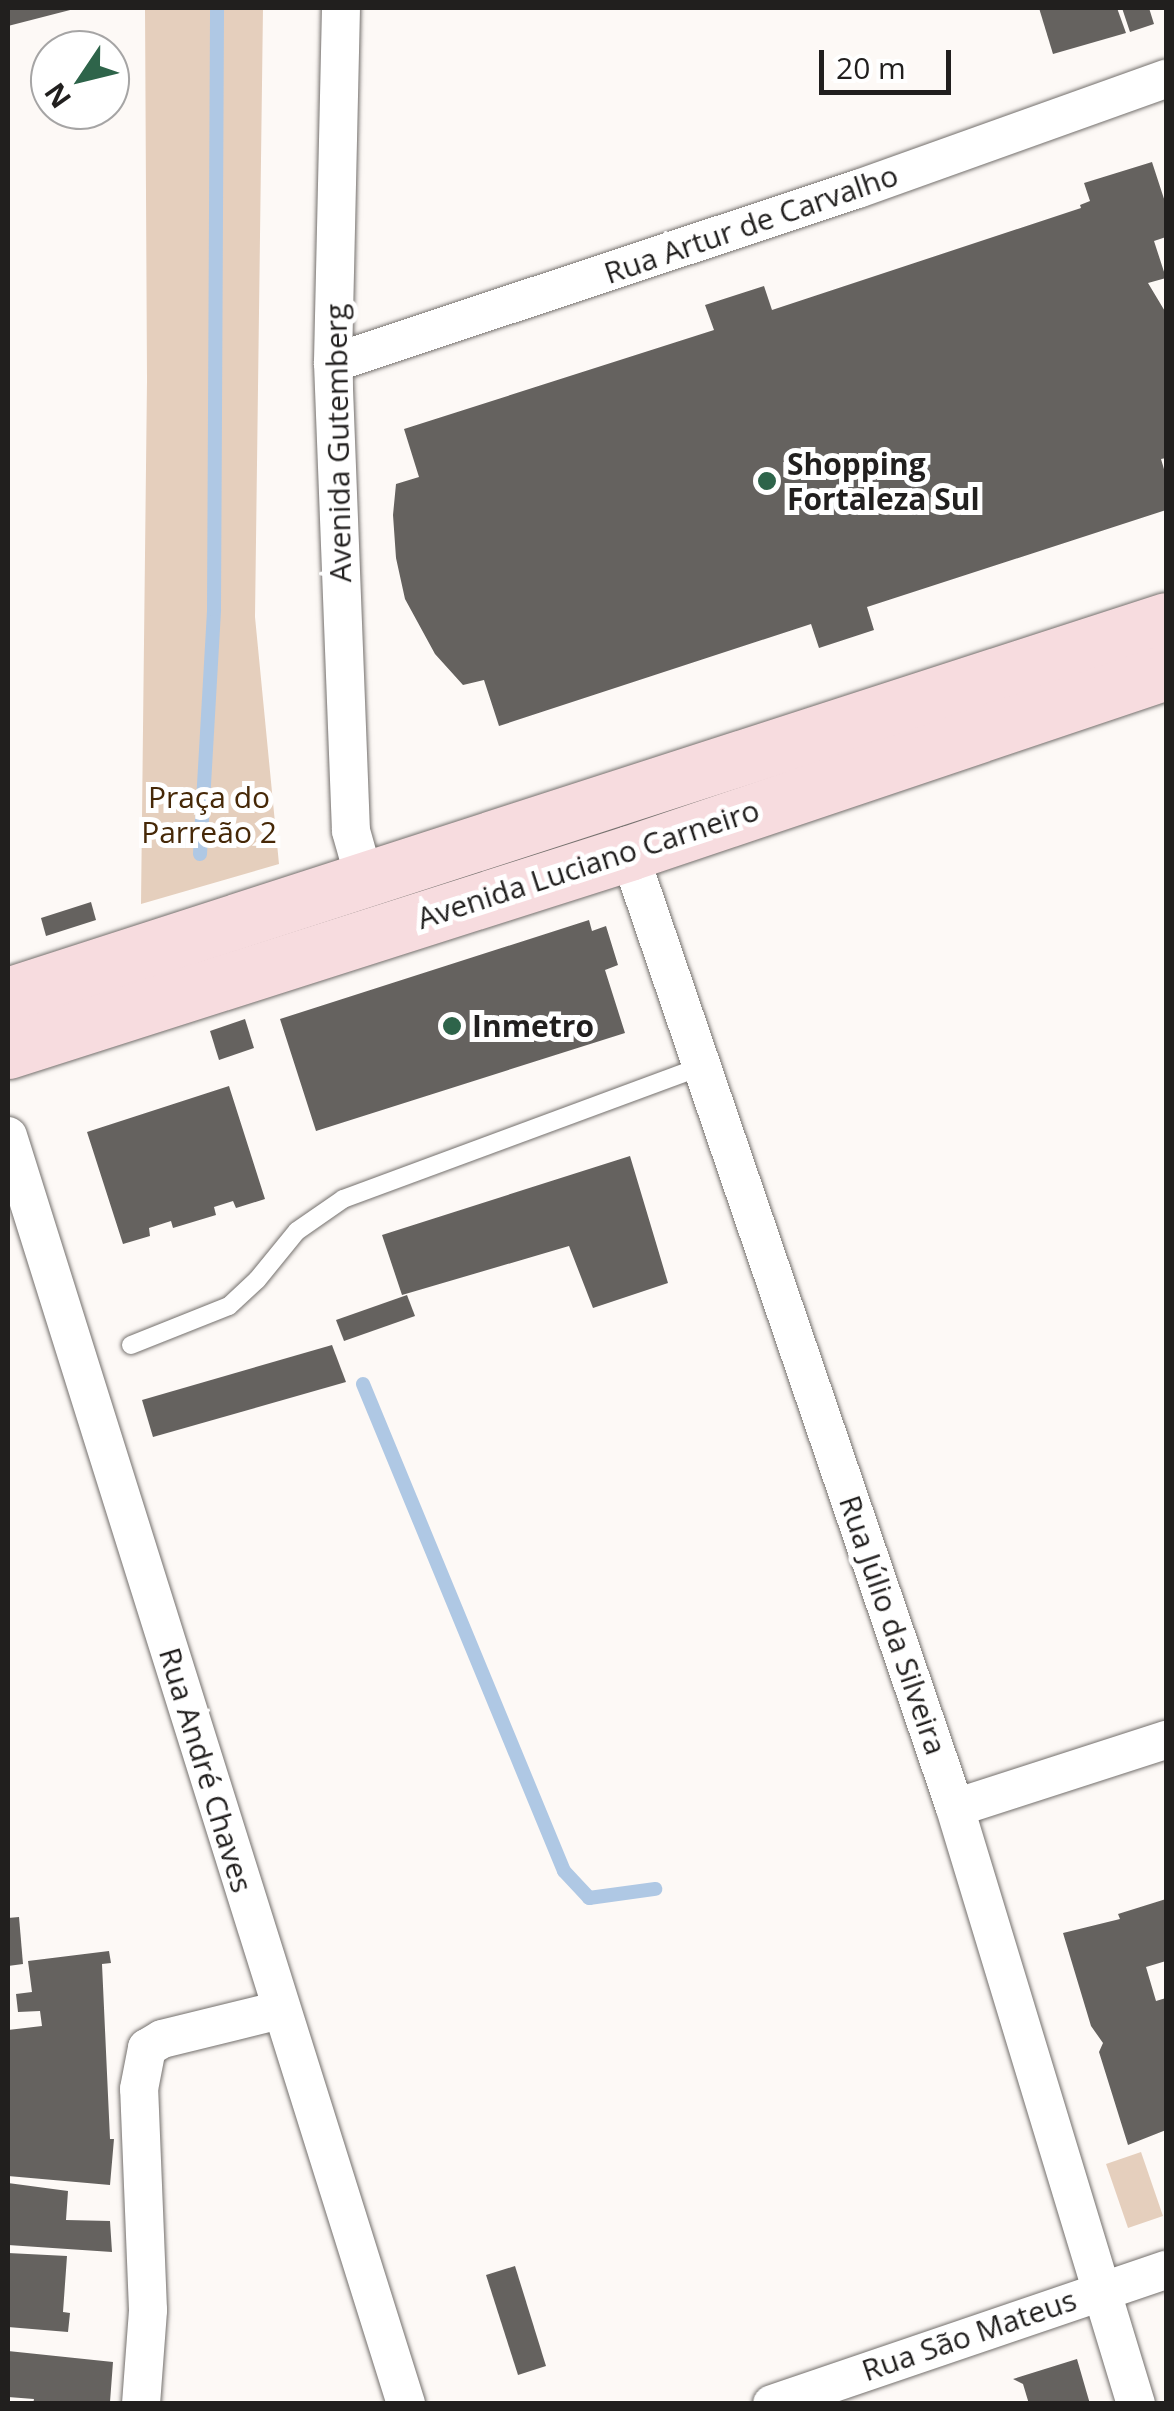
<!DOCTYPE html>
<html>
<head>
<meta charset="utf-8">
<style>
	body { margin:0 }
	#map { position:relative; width:1174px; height:2411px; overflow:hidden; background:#fdf9f6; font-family:"Open Sans",sans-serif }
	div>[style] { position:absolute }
	.green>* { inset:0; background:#e5cfbd }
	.stream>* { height:14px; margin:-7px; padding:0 7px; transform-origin:7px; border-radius:7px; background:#afc8e4 }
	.building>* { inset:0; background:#65625f }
	.roads { filter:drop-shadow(0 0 2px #74706d) drop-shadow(0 0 2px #74706d) }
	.lane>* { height:18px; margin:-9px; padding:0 9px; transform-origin:9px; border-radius:9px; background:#fff }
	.street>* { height:38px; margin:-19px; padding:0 19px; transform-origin:19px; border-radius:19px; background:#fff }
	.primary>* { height:55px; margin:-27.5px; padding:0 27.5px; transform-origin:27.5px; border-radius:27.5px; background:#f7dcdf }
	.dots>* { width:28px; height:28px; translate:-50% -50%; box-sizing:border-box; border:5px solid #fff; border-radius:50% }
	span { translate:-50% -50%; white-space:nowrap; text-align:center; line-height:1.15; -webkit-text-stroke:10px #fff; paint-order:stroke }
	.street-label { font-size:30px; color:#211f1e }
	.poi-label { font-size:30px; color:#211f1e; font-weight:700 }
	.left { translate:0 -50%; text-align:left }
	.park-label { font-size:30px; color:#462807 }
	.frame { position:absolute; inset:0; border:10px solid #211f1e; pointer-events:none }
	.north { position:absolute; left:30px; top:30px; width:100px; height:100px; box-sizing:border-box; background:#fff; border:2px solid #a6a5a5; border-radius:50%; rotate:235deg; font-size:28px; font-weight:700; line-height:40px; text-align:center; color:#211f1e }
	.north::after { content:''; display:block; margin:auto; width:35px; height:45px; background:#2e644a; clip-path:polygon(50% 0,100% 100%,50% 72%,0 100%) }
	.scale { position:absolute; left:819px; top:50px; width:132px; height:45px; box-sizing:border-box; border:5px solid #211f1e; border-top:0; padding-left:12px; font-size:30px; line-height:35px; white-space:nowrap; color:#211f1e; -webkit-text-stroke:8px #fff; paint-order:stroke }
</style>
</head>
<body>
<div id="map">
	<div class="green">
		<div style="clip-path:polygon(145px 8px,263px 8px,255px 617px,279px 864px,141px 904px,147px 380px)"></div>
		<div style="clip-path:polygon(1141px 2152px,1163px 2216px,1128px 2228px,1106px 2164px)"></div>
	</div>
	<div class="stream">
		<div style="left:200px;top:854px;width:245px;rotate:-86.7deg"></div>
		<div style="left:214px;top:609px;width:601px;rotate:-89.71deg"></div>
		<div style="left:363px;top:1384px;width:527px;rotate:67.57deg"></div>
		<div style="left:564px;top:1871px;width:37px;rotate:47deg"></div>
		<div style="left:589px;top:1898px;width:67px;rotate:-7.8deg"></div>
	</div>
	<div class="building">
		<div style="clip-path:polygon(8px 8px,74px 8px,74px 9px,8px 26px)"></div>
		<div style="clip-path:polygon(1039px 8px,1117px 8px,1126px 33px,1053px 54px)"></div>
		<div style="clip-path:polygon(1122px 8px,1149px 8px,1154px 24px,1130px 32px)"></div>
		<div style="clip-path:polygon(1152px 162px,1166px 205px,1166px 237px,1154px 241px,1166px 278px,1148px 283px,1166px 313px,1166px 458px,1161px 459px,1166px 476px,1166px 510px,867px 607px,874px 630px,819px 648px,811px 624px,499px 726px,484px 680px,463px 685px,435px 654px,405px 599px,396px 558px,393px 515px,396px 484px,419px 477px,404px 429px,714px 330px,705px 305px,764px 286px,772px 310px,1081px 208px,1080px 205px,1090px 201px,1084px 183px)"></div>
		<div style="clip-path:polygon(91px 902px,96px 920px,46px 936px,41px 918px)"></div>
		<div style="clip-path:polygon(589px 920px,592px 931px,606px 926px,618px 965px,605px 970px,625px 1033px,316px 1131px,280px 1019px)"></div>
		<div style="clip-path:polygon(245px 1019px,254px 1048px,219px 1060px,210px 1031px)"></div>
		<div style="clip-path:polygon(229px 1086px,265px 1199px,236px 1208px,233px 1201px,214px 1207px,216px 1215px,173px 1228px,171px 1221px,149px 1228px,150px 1236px,123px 1244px,87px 1132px)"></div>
		<div style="clip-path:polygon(630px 1156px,668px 1283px,593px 1308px,569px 1246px,402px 1295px,382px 1235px)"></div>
		<div style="clip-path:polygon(407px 1295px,415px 1316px,344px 1341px,336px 1320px)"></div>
		<div style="clip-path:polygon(332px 1345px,346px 1382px,153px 1437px,142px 1400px)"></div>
		<div style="clip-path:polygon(1166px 1899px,1166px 1961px,1146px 1967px,1156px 2001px,1166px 1998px,1166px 2130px,1128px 2145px,1099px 2052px,1103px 2043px,1091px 2026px,1063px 1933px,1120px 1919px,1118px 1914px)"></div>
		<div style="clip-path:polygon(19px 1917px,23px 1964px,8px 1966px,8px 1918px)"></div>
		<div style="clip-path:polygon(109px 1951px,111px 1963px,102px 1964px,110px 2139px,114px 2139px,110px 2185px,8px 2176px,8px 2030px,42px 2026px,40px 2011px,18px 2012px,16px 1994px,32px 1992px,28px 1961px)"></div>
		<div style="clip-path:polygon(8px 2183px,68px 2191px,66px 2220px,110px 2221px,112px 2252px,8px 2245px)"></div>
		<div style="clip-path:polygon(8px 2253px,67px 2256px,63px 2312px,70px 2313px,68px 2332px,8px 2327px)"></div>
		<div style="clip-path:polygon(515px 2266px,546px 2366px,518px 2375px,486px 2275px)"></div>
		<div style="clip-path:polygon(8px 2351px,113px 2362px,110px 2402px,33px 2404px,34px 2399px,8px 2397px)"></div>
		<div style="clip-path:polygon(1077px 2359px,1090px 2404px,1029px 2404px,1023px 2384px,1013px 2379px)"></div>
	</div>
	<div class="roads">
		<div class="lane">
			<div style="left:131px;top:1345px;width:105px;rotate:-21.7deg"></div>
			<div style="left:229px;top:1306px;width:38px;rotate:-43deg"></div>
			<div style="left:257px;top:1280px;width:63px;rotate:-50.8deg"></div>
			<div style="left:297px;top:1231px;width:56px;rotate:-34.8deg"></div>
			<div style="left:343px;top:1199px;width:383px;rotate:-20.3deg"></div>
		</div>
		<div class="street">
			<div style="left:341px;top:8px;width:355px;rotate:91.3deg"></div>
			<div style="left:333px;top:363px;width:468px;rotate:87.8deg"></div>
			<div style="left:351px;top:831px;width:48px;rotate:74.2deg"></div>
			<div style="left:333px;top:363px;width:553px;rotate:-18.34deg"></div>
			<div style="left:858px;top:189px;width:327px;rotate:-19.7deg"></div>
			<div style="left:629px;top:853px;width:1009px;rotate:71.15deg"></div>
			<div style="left:955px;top:1808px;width:623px;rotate:73.11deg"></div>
			<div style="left:8px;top:1136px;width:1329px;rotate:72.57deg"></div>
			<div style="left:955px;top:1808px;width:222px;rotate:-17.9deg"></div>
			<div style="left:141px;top:2404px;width:94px;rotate:-85.7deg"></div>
			<div style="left:148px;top:2310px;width:221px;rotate:-92.3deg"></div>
			<div style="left:139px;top:2089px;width:42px;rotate:-79deg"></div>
			<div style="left:147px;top:2048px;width:17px;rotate:-31deg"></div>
			<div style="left:162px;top:2039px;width:122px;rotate:-13.8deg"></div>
			<div style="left:772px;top:2404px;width:416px;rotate:-18.8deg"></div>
		</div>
		<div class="primary">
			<div style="left:8px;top:995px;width:1217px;rotate:-17.94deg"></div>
			<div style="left:8px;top:1051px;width:652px;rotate:-17.68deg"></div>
			<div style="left:629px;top:853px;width:567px;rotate:-18.63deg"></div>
		</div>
	</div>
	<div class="dots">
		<div style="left:767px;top:481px;background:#2e644a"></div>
		<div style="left:452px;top:1026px;background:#2e644a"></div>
	</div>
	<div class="street-label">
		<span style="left:751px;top:224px;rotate:-19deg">Rua Artur de Carvalho</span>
		<span style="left:338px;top:443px;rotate:-91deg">Avenida Gutemberg</span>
		<span style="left:588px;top:864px;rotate:-18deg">Avenida Luciano Carneiro</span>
		<span style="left:893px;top:1625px;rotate:71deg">Rua Júlio da Silveira</span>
		<span style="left:206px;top:1770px;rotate:73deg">Rua André Chaves</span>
		<span style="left:969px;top:2335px;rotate:-19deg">Rua São Mateus</span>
	</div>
	<div class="poi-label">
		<span class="left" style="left:787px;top:481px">Shopping<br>Fortaleza Sul</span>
		<span class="left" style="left:472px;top:1026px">Inmetro</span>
	</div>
	<div class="park-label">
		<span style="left:209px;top:814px">Praça do<br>Parreão 2</span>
	</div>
	<div class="frame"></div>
	<div class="north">N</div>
	<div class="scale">20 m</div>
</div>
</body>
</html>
